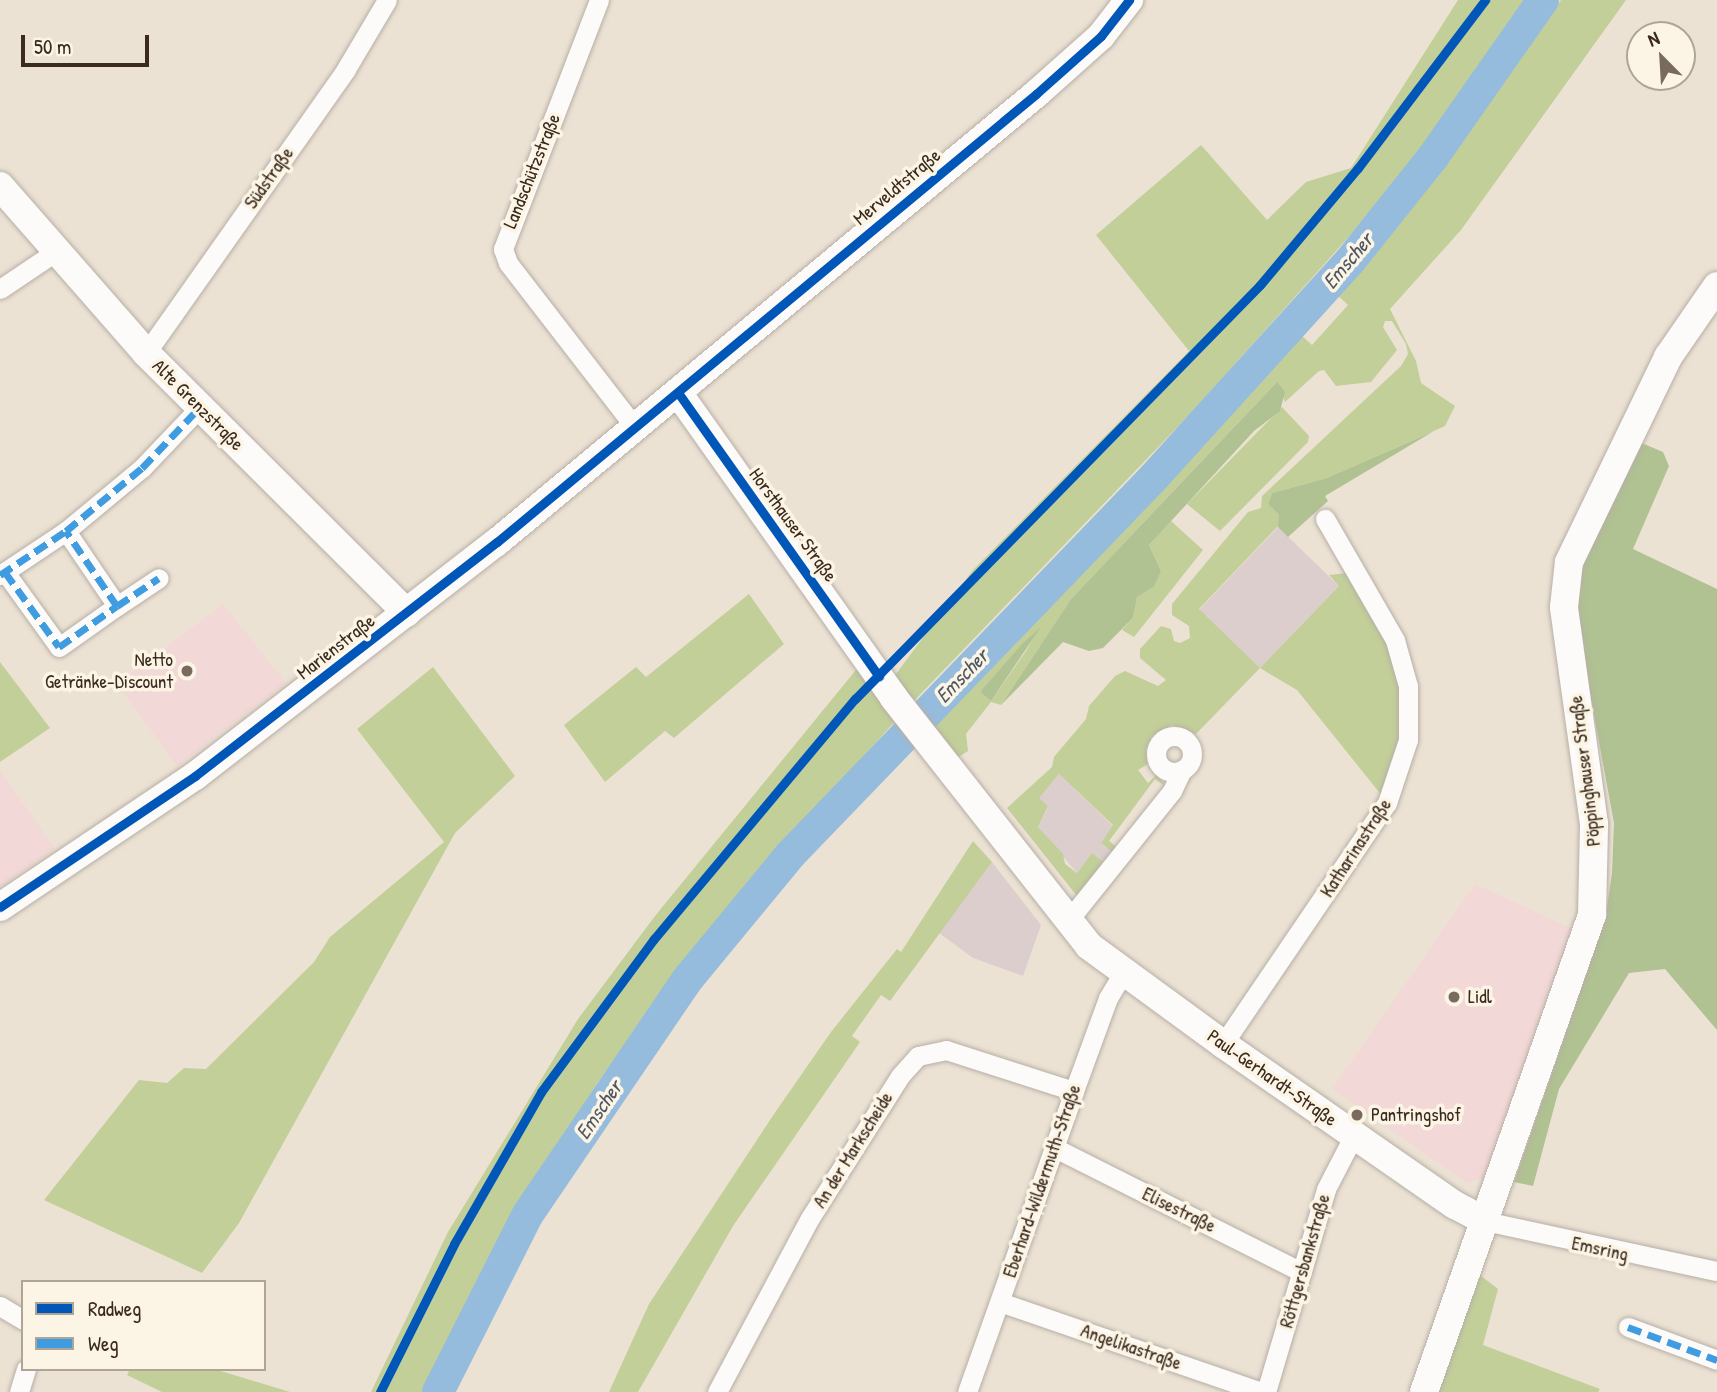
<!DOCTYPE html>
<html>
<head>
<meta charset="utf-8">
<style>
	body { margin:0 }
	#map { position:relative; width:1717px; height:1392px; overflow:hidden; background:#ece2d4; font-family:"Patrick Hand",sans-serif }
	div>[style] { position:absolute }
	.built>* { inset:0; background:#f2d8d6 }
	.industrial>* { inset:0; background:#ddcece }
	.green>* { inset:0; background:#c2cf99 }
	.forest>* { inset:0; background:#b0c192 }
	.river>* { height:32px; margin:-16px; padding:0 16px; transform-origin:16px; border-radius:16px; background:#95bcdd }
	.roads { filter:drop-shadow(0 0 2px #b7afa6) drop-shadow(0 0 2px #b7afa6) }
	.street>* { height:19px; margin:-9.5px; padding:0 9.5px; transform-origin:9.5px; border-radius:9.5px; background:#fcfbf9 }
	.street>.ring { margin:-9.5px; padding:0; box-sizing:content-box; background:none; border:19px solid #fcfbf9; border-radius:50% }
	.secondary>* { height:28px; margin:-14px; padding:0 14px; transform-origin:14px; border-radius:14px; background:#fcfbf9 }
	.quiet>* { height:7px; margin-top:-3.5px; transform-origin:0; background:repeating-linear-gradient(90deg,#3f9ce0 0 14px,transparent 0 21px) }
	.cycleway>* { height:9px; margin:-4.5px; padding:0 4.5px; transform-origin:4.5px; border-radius:4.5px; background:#0057b8 }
	.dots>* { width:19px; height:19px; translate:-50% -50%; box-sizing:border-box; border:4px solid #fcf5e5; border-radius:50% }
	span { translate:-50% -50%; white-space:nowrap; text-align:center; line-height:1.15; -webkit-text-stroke:7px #fcf5e5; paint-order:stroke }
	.street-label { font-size:19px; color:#3b2a1e }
	.poi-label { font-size:19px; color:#3b2a1e }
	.right { translate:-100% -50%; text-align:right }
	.left { translate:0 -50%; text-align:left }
	.water-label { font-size:21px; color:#4e5762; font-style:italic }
	.legend { position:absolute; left:21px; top:1280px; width:245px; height:91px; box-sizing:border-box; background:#fcf5e5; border:2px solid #afa495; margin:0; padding:9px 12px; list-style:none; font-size:21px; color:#3b2a1e }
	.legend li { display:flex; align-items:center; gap:14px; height:35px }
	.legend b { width:35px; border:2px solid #afa495 }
	.north { position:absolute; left:1626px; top:21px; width:70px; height:70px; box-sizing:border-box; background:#fcf5e5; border:2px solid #afa495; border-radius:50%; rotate:336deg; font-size:19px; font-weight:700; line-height:28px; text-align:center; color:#3b2a1e }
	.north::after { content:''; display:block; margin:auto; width:24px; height:32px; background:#796a5e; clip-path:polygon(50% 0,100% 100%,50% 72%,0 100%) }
	.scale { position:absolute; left:21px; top:35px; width:128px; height:32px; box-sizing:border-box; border:4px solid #3b2a1e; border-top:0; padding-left:9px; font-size:21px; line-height:24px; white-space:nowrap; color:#3b2a1e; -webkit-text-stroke:5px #fcf5e5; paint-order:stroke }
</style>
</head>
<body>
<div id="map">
	<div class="built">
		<div style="clip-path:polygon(223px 604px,286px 683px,177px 766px,117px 684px)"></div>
		<div style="clip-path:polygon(0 770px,55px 849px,0 887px)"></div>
		<div style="clip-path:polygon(1475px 884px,1577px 931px,1487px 1176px,1467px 1183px,1332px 1089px)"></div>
	</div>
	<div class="industrial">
		<div style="clip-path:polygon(1278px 527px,1339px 586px,1260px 668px,1199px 610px)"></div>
		<div style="clip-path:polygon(1059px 774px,1113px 826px,1101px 843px,1114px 853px,1106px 864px,1092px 853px,1077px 873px,1038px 827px,1048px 807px,1038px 798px)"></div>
		<div style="clip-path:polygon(992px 862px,1041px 925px,1023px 976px,973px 958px,939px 933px)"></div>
	</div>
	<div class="green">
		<div style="clip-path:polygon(1458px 0,1529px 0,1404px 175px,1192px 412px,911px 704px,890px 675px,896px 674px,973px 570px,1189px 351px,1096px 235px,1201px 145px,1267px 220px,1306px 182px,1351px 168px)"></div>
		<div style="clip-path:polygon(evenodd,1561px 0,1626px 0,1461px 230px,1390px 309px,1416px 361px,1421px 383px,1455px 406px,1445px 426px,1327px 478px,1272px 493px,1268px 504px,1279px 515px,1279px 525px,1199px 609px,1260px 668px,1339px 586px,1329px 575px,1347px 573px,1381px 626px,1400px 687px,1400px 741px,1383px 797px,1297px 690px,1260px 668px,1196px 734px,1172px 725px,1152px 736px,1146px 750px,1148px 764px,1138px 770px,1148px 783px,1157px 774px,1165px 786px,1155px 779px,1109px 841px,1118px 848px,1114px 853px,1101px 843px,1113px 825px,1059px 774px,1039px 798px,1048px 806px,1038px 827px,1063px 854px,1065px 864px,1077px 873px,1092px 853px,1106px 864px,1077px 896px,1007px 808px,1052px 767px,1054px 757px,1086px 719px,1089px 706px,1115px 676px,1125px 671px,1158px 686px,1166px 680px,1140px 658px,1140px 649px,1161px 626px,1171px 629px,1174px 641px,1180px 643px,1190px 638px,1189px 626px,1172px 615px,1172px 604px,1248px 512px,1261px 508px,1262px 496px,1401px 366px,1408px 354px,1406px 344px,1392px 321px,1385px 321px,1383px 327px,1397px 350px,1371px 382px,1336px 386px,1324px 370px,1319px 371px,1285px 402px,1277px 382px,1071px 599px,1001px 705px,991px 702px,966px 734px,968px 751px,957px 758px,927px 725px,1299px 333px,1312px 345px,1348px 305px,1335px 293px,1386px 241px,1561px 0,1038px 630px,1026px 651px,991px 701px,980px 692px,1038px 630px)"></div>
		<div style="clip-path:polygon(1282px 407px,1309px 436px,1308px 442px,1220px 531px,1187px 504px)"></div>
		<div style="clip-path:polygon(1171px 521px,1203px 550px,1134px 637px,1122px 630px,1133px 618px,1137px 597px,1161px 571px,1149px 545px)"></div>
		<div style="clip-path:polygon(749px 594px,784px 644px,674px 738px,665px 731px,605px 782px,564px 725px,636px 667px,646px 677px)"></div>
		<div style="clip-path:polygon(0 662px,50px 728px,0 762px)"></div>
		<div style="clip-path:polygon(860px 665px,898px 718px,713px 925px,598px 1082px,503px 1237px,425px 1392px,371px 1392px,448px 1232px,578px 1019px,655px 916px)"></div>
		<div style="clip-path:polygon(433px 667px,515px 776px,455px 833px,239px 1223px,202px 1273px,44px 1200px,139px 1080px,167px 1083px,184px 1068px,206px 1069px,314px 962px,330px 937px,444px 842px,357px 729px)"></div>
		<div style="clip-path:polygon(973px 841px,992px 862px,890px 1001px,881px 995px,852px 1036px,860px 1042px,733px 1226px,638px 1392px,609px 1392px,649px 1304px,774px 1114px,831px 1032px,897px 949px,901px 952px)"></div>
		<div style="clip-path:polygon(1480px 1275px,1498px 1289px,1483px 1345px,1600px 1389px,1598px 1392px,1437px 1392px)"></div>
		<div style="clip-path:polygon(130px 1369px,214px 1369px,290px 1392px,162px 1392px,127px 1375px)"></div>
	</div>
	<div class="forest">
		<div style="clip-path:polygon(1277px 382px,1285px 392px,1280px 411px,1254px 431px,1149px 545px,1161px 571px,1154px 586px,1137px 597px,1133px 618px,1103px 648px,1089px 651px,1063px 642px,1001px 705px,1071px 599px)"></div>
		<div style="clip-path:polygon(1434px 431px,1325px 496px,1328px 501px,1288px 537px,1278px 527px,1279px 515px,1268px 504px,1272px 493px,1327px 478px)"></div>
		<div style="clip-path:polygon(1637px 441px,1663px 452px,1669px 466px,1633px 549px,1717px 589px,1717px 1030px,1665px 969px,1629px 973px,1559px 1089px,1533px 1186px,1514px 1182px,1605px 920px,1612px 873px,1614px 823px,1581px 644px,1573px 589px,1575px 568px)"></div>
		<div style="clip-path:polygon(1041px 627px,991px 701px,980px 692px,1023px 643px)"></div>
	</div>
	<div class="river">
		<div style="left:438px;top:1392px;width:199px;rotate:-63.2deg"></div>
		<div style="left:528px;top:1214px;width:283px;rotate:-55.8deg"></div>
		<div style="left:687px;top:980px;width:163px;rotate:-50.5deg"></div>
		<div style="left:791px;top:854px;width:523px;rotate:-46.08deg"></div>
		<div style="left:1154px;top:477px;width:292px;rotate:-47.8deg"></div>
		<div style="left:1350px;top:261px;width:133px;rotate:-51.4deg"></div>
		<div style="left:1433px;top:157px;width:192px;rotate:-55deg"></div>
	</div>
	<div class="roads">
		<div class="street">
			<div style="left:599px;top:0;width:267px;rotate:111.1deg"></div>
			<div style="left:503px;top:249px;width:15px;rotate:70deg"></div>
			<div style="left:508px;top:263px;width:211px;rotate:52.3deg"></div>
			<div style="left:0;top:289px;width:66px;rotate:-33.9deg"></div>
			<div style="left:146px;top:353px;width:347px;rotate:-54.8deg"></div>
			<div style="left:346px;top:69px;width:80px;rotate:-59.3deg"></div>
			<div style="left:5px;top:572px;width:92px;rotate:54.2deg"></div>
			<div style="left:59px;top:647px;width:71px;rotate:-35.3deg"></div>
			<div style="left:117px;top:606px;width:91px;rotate:-124.2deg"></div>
			<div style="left:0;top:575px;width:79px;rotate:-33.7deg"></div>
			<div style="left:66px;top:531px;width:99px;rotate:-39.7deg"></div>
			<div style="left:142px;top:468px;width:84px;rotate:-46.4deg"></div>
			<div style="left:117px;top:606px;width:50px;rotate:-33.7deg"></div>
			<div class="ring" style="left:1156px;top:736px;width:17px;height:17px"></div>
			<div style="left:1067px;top:922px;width:168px;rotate:-51.3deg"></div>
			<div style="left:1172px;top:791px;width:23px;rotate:-65deg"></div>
			<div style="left:1223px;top:1044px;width:292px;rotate:-55.8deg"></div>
			<div style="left:1387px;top:803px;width:66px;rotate:-71.6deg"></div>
			<div style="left:1408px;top:740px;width:54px;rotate:-90deg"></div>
			<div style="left:1408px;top:686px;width:48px;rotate:-105.8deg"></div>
			<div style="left:1395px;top:640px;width:140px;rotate:-120deg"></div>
			<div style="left:1057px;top:1149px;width:274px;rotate:26.7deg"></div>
			<div style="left:1485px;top:1221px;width:237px;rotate:12.2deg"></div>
			<div style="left:1000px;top:1302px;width:277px;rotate:19deg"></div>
			<div style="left:0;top:1306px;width:27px;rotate:31deg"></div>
			<div style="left:1628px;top:1327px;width:95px;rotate:20.3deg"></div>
			<div style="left:19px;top:1392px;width:24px;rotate:-73deg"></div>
			<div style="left:717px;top:1392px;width:197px;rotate:-61.9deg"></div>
			<div style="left:810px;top:1218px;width:168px;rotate:-57.6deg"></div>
			<div style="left:900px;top:1076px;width:27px;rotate:-48deg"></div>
			<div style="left:918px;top:1056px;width:29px;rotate:-12deg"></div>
			<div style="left:946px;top:1050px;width:134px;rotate:17.8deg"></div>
			<div style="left:967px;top:1392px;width:319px;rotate:-70.4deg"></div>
			<div style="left:1074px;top:1091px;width:99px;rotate:-69.9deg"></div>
			<div style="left:1108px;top:998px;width:29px;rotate:-59deg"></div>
			<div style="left:1266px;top:1392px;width:212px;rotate:-73.5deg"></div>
			<div style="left:1326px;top:1189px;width:61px;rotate:-62.6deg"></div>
		</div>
		<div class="secondary">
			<div style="left:0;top:186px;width:222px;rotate:48.8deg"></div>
			<div style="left:146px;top:353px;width:368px;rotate:44.9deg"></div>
			<div style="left:679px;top:394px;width:372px;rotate:54.7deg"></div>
			<div style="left:894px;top:698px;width:315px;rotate:51.8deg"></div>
			<div style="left:1089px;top:946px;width:166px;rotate:36.2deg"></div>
			<div style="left:1223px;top:1044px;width:282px;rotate:34.8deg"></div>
			<div style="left:1455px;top:1205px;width:34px;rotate:28deg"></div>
			<div style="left:0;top:907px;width:235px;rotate:-33.9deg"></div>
			<div style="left:195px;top:776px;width:382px;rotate:-37.8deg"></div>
			<div style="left:497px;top:542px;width:701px;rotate:-39.73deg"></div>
			<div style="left:1036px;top:94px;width:87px;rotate:-41.7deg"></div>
			<div style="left:1101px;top:36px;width:46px;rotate:-52.1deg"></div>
			<div style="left:1424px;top:1392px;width:506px;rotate:-70.6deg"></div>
			<div style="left:1592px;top:915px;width:91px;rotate:-88.7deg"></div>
			<div style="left:1594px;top:824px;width:219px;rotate:-97.9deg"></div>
			<div style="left:1564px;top:607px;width:45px;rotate:-83.7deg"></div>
			<div style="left:1569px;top:562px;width:228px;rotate:-64.2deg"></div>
			<div style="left:1668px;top:357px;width:86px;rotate:-55.4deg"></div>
		</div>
	</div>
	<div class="quiet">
		<div style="left:5px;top:572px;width:92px;rotate:54.2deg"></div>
		<div style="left:59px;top:647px;width:71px;rotate:-35.3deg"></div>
		<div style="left:117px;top:606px;width:91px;rotate:-124.2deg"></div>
		<div style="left:0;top:575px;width:79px;rotate:-33.7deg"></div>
		<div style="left:66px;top:531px;width:99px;rotate:-39.7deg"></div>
		<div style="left:142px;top:468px;width:84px;rotate:-46.4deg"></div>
		<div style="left:117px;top:606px;width:50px;rotate:-33.7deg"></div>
		<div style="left:1628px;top:1327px;width:95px;rotate:20.3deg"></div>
	</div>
	<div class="cycleway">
		<div style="left:679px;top:394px;width:346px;rotate:54.7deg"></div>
		<div style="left:0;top:907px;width:235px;rotate:-33.9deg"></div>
		<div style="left:195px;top:776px;width:382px;rotate:-37.8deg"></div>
		<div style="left:497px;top:542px;width:701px;rotate:-39.73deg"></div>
		<div style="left:1036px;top:94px;width:87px;rotate:-41.7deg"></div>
		<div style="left:1101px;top:36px;width:46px;rotate:-52.1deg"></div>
		<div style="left:380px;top:1392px;width:165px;rotate:-63.4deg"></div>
		<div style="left:454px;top:1244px;width:175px;rotate:-60.2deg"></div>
		<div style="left:541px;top:1092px;width:190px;rotate:-53.6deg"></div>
		<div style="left:654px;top:939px;width:313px;rotate:-50.1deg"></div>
		<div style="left:855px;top:699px;width:579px;rotate:-45.63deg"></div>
		<div style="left:1260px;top:285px;width:153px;rotate:-50.1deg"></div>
		<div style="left:1358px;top:168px;width:211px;rotate:-52.9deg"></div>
	</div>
	<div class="dots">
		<div style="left:187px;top:671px;background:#796a5e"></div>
		<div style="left:1454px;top:997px;background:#796a5e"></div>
		<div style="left:1357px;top:1115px;background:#796a5e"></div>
	</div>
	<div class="street-label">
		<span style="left:532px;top:171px;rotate:-68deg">Landschützstraße</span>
		<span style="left:269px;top:178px;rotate:-55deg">Südstraße</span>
		<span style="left:897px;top:187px;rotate:-40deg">Merveldtstraße</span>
		<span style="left:198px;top:405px;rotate:45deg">Alte Grenzstraße</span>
		<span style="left:793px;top:525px;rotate:54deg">Horsthauser Straße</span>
		<span style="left:336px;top:647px;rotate:-38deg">Marienstraße</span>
		<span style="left:1585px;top:771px;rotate:-97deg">Pöppinghauser Straße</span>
		<span style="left:1356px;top:848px;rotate:-57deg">Katharinastraße</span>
		<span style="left:1272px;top:1078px;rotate:35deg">Paul-Gerhardt-Straße</span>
		<span style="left:853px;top:1150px;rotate:-58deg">An der Markscheide</span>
		<span style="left:1042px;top:1181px;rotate:-71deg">Eberhard-Wildermuth-Straße</span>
		<span style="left:1179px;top:1210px;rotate:26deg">Elisestraße</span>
		<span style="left:1600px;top:1249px;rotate:12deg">Emsring</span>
		<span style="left:1305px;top:1261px;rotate:-74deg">Röttgersbankstraße</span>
		<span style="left:1131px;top:1347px;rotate:19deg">Angelikastraße</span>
	</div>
	<div class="poi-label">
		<span class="right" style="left:173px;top:671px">Netto<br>Getränke-Discount</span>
		<span class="left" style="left:1468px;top:997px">Lidl</span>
		<span class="left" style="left:1371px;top:1115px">Pantringshof</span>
	</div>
	<div class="water-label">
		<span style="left:1348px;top:261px;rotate:-50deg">Emscher</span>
		<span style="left:962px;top:676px;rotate:-46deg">Emscher</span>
		<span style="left:599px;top:1110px;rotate:-56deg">Emscher</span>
	</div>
	<ul class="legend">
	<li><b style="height:9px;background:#0057b8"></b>Radweg</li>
	<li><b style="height:9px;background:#3f9ce0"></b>Weg</li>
	</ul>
	<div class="north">N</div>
	<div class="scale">50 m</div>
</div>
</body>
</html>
